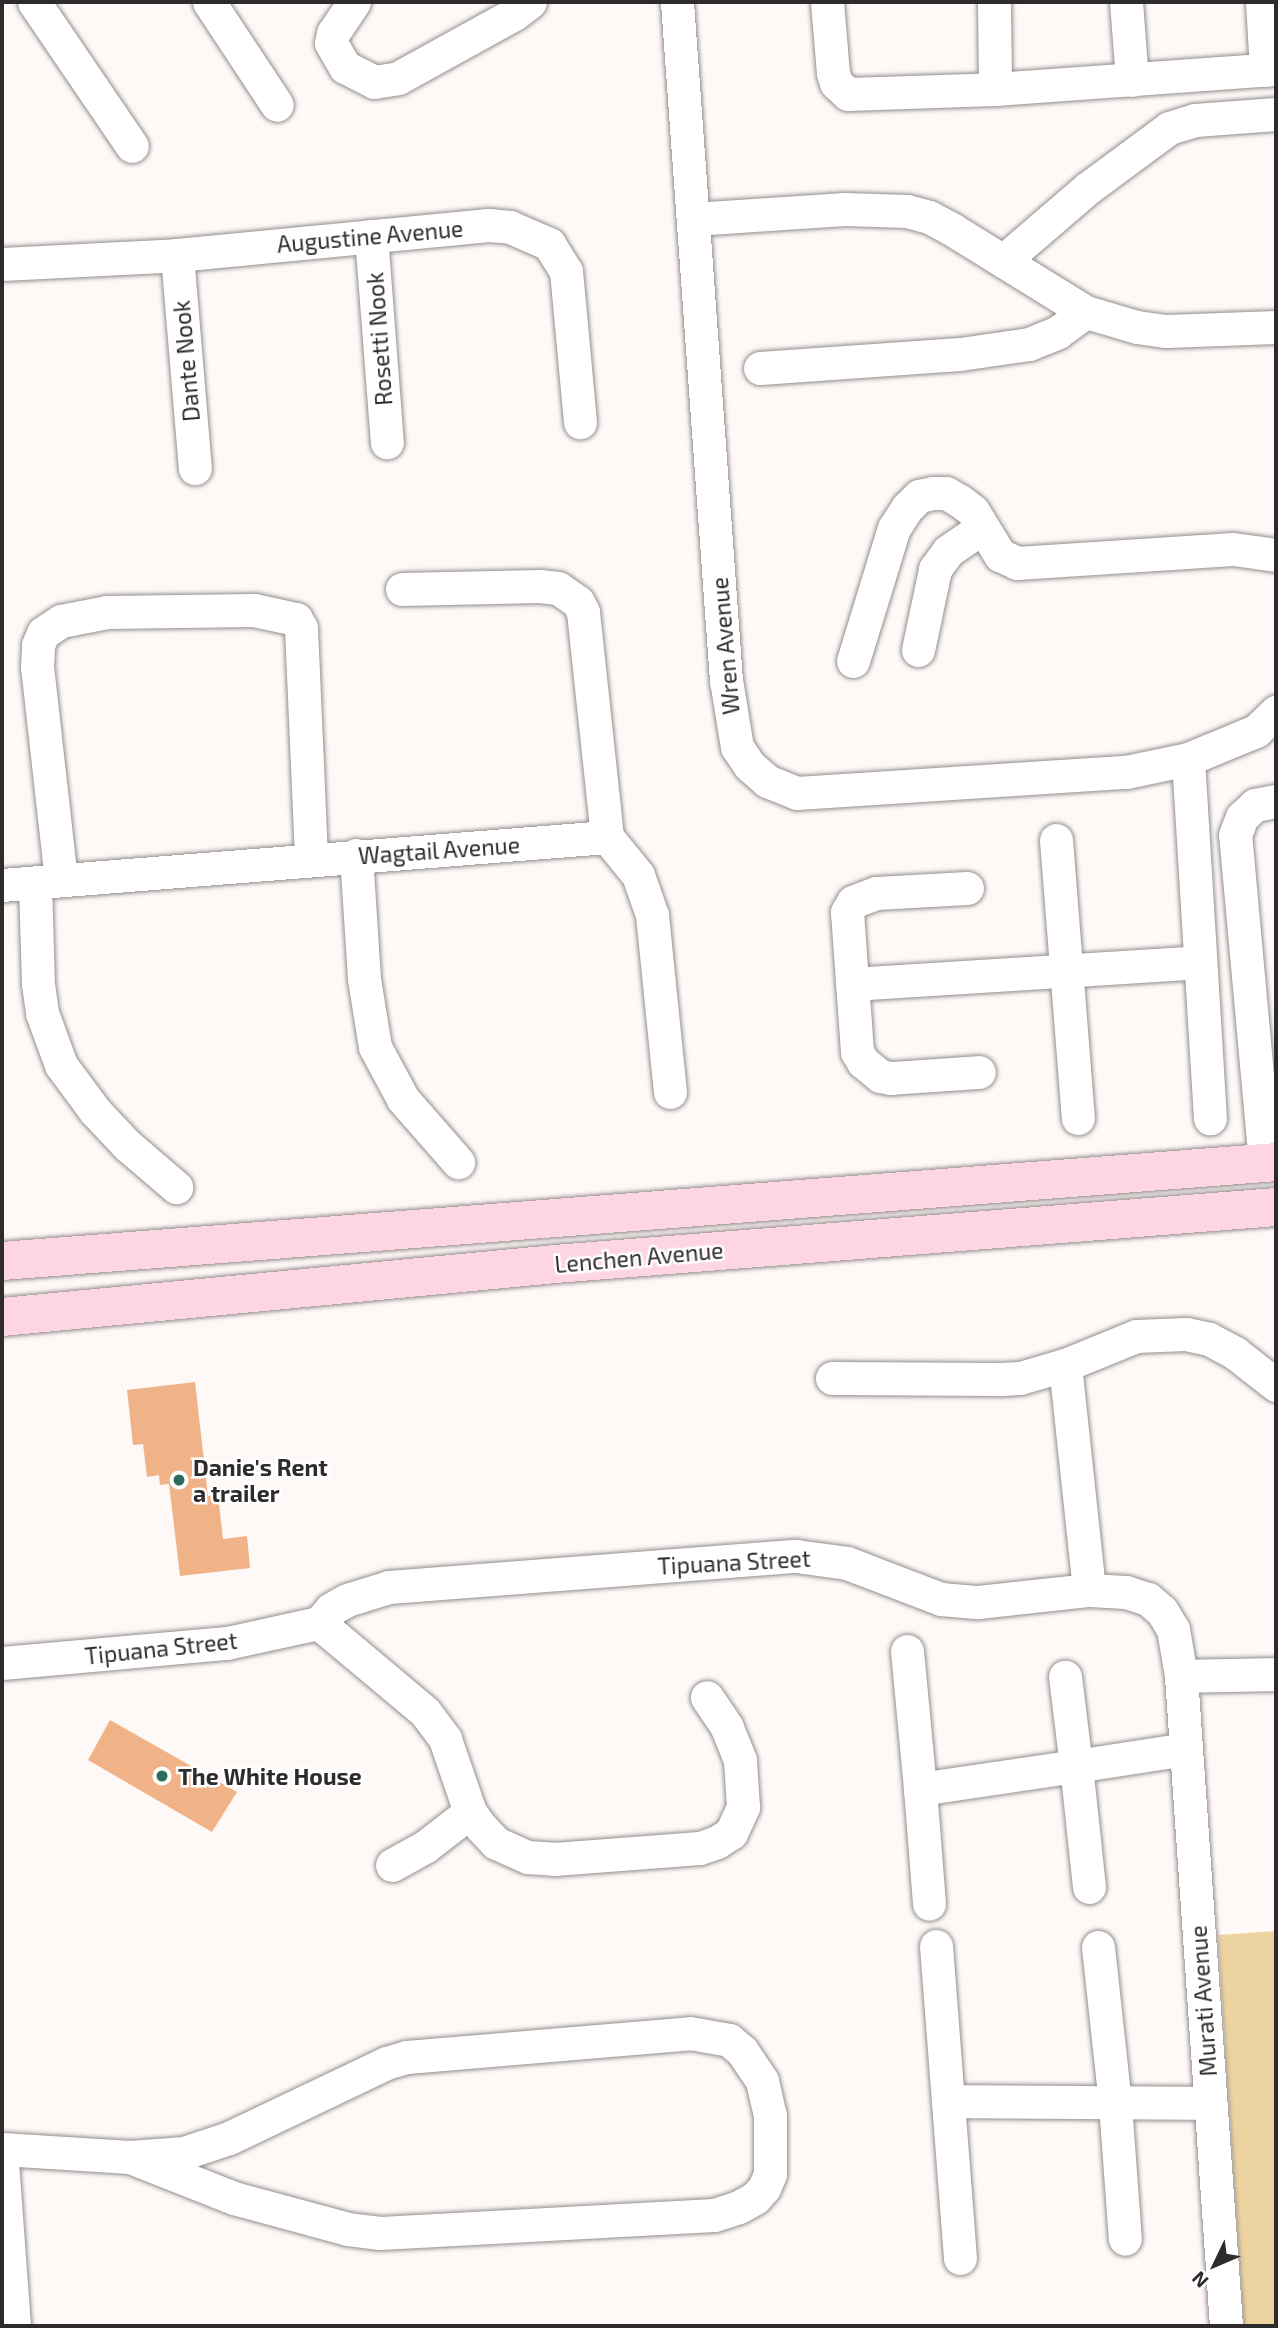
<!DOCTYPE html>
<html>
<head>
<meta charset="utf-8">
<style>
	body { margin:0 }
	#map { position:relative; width:1278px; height:2328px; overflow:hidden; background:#fef8f7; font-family:"Exo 2",sans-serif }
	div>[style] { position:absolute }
	.green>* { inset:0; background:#ecd39f }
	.building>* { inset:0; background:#f0b287 }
	.roads { filter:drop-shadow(0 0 2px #938e8d) drop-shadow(0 0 2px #938e8d) }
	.minor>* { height:33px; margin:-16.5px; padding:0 16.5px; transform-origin:16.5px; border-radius:16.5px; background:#fff }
	.major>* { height:38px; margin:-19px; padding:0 19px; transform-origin:19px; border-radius:19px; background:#fed6e3 }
	.dots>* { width:19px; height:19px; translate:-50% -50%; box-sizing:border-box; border:4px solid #fff; border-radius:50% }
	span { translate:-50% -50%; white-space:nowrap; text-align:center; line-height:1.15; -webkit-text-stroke:5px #fff; paint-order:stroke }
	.street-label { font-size:23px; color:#2d2b2b }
	.poi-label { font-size:23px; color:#2d2b2b; font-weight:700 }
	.left { translate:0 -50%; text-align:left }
	.frame { position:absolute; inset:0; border:4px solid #2d2b2b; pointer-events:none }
	.north { position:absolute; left:1180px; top:2230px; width:70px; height:70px; -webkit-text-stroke:5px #fff; paint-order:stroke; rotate:226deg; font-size:19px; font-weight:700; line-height:28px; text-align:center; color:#2d2b2b }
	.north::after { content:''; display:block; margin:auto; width:24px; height:32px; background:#2d2b2b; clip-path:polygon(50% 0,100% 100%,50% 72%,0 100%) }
</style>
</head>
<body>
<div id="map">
	<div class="green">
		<div style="clip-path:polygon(1276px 1931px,1276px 2326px,1244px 2326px,1218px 1935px)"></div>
	</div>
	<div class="building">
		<div style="clip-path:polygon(195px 1382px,208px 1496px,218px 1495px,223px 1539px,247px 1536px,250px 1568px,180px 1576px,169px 1484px,160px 1485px,159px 1475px,147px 1477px,143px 1444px,133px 1445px,127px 1390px)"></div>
		<div style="clip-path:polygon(110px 1720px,237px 1792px,212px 1832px,88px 1760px)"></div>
	</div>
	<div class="roads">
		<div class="minor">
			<div style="left:34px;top:2px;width:174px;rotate:55.8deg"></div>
			<div style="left:209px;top:2px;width:123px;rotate:56.6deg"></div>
			<div style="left:354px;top:2px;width:37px;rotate:124deg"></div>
			<div style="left:333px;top:33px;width:10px;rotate:101deg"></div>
			<div style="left:331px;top:43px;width:28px;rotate:60deg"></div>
			<div style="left:345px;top:67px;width:33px;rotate:27deg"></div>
			<div style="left:374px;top:82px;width:24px;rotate:-9deg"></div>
			<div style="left:398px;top:78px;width:132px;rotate:-28.9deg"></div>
			<div style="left:514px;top:14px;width:20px;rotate:-37deg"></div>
			<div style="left:677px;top:2px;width:680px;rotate:85.87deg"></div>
			<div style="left:726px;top:680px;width:68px;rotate:80.7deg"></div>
			<div style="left:737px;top:747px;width:23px;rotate:56deg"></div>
			<div style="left:750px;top:766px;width:23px;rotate:41deg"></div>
			<div style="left:767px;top:781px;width:32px;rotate:22deg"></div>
			<div style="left:797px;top:793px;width:330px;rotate:-3.7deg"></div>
			<div style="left:1126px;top:772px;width:63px;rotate:-11.8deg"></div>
			<div style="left:1188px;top:759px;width:74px;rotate:-22.4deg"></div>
			<div style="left:1256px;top:731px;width:28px;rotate:-44deg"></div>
			<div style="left:827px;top:2px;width:71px;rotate:85.2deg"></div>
			<div style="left:833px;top:73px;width:10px;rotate:73deg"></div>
			<div style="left:836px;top:83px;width:16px;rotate:43deg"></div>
			<div style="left:848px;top:94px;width:147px;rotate:-1.9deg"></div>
			<div style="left:995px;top:89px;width:282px;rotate:-4.1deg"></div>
			<div style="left:994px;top:2px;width:87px;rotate:89.3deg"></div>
			<div style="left:1126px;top:2px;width:78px;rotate:85.6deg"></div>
			<div style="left:1262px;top:2px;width:68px;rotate:86.6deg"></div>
			<div style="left:693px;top:219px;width:152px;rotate:-3.8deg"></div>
			<div style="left:845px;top:209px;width:62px;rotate:1.8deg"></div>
			<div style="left:907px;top:211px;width:23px;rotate:15deg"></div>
			<div style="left:929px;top:217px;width:27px;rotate:28deg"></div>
			<div style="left:953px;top:230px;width:156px;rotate:31.7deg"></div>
			<div style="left:1086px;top:312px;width:53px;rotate:16.4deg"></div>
			<div style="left:1137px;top:327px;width:29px;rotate:8deg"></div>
			<div style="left:1166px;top:331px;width:110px;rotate:-2.1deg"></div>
			<div style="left:371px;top:236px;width:207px;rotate:85.6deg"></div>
			<div style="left:177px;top:255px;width:214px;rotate:85.2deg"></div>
			<div style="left:1003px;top:261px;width:112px;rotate:-40.7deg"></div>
			<div style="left:1088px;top:188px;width:101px;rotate:-36.5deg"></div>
			<div style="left:1169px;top:128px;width:27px;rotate:-17deg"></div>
			<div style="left:1195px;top:120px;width:81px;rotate:-4.2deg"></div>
			<div style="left:2px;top:264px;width:175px;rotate:-2.9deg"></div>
			<div style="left:177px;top:255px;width:313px;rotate:-5.5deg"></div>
			<div style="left:489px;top:225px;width:21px;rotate:5deg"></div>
			<div style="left:510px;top:227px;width:43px;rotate:23.6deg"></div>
			<div style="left:549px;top:244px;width:32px;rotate:58deg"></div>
			<div style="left:566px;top:271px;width:152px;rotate:84.7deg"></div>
			<div style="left:760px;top:368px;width:200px;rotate:-4deg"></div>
			<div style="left:960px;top:354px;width:70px;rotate:-8.2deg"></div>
			<div style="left:1029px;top:344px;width:31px;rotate:-22deg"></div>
			<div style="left:1058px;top:332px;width:34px;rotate:-36deg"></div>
			<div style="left:402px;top:589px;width:137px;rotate:-1.3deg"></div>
			<div style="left:539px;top:586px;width:19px;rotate:6deg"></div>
			<div style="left:558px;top:588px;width:24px;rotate:35deg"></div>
			<div style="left:578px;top:602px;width:11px;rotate:63deg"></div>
			<div style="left:583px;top:612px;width:226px;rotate:83.9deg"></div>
			<div style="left:918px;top:650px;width:83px;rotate:-78.1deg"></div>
			<div style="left:935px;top:569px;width:22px;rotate:-54deg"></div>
			<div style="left:948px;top:551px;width:42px;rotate:-34.4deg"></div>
			<div style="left:853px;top:661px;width:139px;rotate:-72.9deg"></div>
			<div style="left:894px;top:528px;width:24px;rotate:-57deg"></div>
			<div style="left:907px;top:508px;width:17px;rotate:-45deg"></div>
			<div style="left:919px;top:496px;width:14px;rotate:-12deg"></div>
			<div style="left:933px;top:493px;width:13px"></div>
			<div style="left:946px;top:493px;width:16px;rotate:30deg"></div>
			<div style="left:960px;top:501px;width:16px;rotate:38deg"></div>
			<div style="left:973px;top:511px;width:52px;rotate:58.5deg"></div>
			<div style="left:1000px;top:555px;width:19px;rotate:25deg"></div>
			<div style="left:1017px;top:563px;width:216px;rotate:-3.7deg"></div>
			<div style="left:1233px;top:549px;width:43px;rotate:7.9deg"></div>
			<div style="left:1188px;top:759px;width:360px;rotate:86.5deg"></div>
			<div style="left:607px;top:837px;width:49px;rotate:50.8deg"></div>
			<div style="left:638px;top:875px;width:42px;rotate:70.7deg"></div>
			<div style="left:652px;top:915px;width:178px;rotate:84.2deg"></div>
			<div style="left:1056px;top:840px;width:279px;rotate:85.5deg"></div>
			<div style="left:356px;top:855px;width:124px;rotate:86.3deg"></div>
			<div style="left:364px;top:979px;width:69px;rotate:80.8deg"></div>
			<div style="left:375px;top:1047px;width:59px;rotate:61.7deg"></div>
			<div style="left:403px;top:1099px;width:84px;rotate:48.9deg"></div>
			<div style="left:61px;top:880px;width:214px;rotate:-96.4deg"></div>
			<div style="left:37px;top:667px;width:22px;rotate:-87deg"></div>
			<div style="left:38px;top:645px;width:13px;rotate:-67deg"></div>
			<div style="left:43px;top:633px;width:22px;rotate:-34deg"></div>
			<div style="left:61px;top:621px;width:47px;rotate:-11.1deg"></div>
			<div style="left:107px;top:612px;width:147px;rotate:-0.8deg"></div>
			<div style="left:254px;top:610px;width:43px;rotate:12.1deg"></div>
			<div style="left:296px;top:619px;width:10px;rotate:61deg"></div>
			<div style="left:301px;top:628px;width:231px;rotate:87.5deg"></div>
			<div style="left:35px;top:883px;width:101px;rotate:88.3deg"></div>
			<div style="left:38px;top:984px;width:29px;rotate:82deg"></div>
			<div style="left:42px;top:1013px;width:55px;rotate:69.9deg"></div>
			<div style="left:61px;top:1065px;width:57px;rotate:53.5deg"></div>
			<div style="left:95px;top:1111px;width:47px;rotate:46.7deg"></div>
			<div style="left:127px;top:1145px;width:65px;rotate:40.6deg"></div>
			<div style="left:2px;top:885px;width:607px;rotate:-4.54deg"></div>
			<div style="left:967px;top:888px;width:91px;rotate:176.9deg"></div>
			<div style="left:876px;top:893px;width:25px;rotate:159deg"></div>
			<div style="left:853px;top:902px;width:12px;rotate:121deg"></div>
			<div style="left:847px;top:912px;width:140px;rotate:85.9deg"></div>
			<div style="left:857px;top:1052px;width:12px;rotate:59deg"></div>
			<div style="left:863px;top:1062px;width:22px;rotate:39deg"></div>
			<div style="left:880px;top:1076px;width:11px;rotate:10deg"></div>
			<div style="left:891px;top:1078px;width:88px;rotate:-3.9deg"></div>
			<div style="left:852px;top:984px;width:347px;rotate:-3.6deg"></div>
			<div style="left:1265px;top:1163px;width:329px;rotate:-95.2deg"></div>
			<div style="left:1235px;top:835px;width:19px;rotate:-69deg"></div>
			<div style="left:1242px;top:817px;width:18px;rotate:-43deg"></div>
			<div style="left:1255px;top:805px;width:21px;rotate:-11deg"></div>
			<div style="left:1065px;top:1365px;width:77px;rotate:-22.2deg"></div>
			<div style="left:1136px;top:1336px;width:50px;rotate:-2.3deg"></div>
			<div style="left:1186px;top:1334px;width:24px;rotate:12deg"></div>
			<div style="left:1209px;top:1339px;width:30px;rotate:28deg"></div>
			<div style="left:1235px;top:1353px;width:52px;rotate:38deg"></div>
			<div style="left:832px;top:1378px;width:169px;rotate:0.3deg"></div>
			<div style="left:1001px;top:1379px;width:19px;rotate:-3deg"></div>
			<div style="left:1020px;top:1378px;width:47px;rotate:-16.1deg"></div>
			<div style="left:1065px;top:1365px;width:226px;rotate:83.9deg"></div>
			<div style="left:319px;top:1623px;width:138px;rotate:40deg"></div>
			<div style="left:425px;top:1712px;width:34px;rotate:53deg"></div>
			<div style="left:445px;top:1739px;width:77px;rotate:71.1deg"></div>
			<div style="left:470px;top:1812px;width:19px;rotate:54deg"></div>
			<div style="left:481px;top:1827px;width:22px;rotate:47deg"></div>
			<div style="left:496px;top:1843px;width:35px;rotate:24deg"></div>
			<div style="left:528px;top:1857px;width:26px;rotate:4deg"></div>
			<div style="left:554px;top:1859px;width:146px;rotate:-4.3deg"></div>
			<div style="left:700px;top:1848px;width:18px;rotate:-19deg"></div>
			<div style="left:717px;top:1842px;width:17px;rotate:-33deg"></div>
			<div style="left:731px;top:1833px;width:29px;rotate:-65deg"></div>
			<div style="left:743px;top:1807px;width:47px;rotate:-93.7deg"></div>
			<div style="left:740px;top:1760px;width:35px;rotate:-112deg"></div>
			<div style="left:727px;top:1727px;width:36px;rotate:-124deg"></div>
			<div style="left:907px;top:1651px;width:139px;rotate:84.6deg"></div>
			<div style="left:920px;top:1789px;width:158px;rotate:-8.4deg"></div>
			<div style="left:1076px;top:1766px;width:90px;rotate:-97deg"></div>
			<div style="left:2px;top:1663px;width:226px;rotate:-5.1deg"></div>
			<div style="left:227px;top:1643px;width:94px;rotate:-12.3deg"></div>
			<div style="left:319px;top:1623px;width:18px;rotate:-49deg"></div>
			<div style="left:331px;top:1609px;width:18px;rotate:-29deg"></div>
			<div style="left:347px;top:1600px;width:44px;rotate:-17.2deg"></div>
			<div style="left:389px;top:1587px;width:408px;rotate:-4.4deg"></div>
			<div style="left:796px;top:1556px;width:51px;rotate:7.8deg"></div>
			<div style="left:847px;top:1563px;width:101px;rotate:21deg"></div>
			<div style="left:941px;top:1599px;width:37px;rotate:5deg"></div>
			<div style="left:978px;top:1602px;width:112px;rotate:-6.2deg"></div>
			<div style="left:1089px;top:1590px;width:37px;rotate:3deg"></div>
			<div style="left:1126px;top:1592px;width:23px;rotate:18deg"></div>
			<div style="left:1148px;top:1599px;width:18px;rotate:41deg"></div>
			<div style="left:1162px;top:1611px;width:21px;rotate:59deg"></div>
			<div style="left:1173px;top:1629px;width:48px;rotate:80.3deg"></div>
			<div style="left:1181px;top:1676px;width:652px;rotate:86.04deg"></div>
			<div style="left:1181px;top:1676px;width:95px;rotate:-1.2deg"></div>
			<div style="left:920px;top:1789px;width:115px;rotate:85.5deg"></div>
			<div style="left:392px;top:1865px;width:39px;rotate:-29deg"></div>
			<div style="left:426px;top:1846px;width:56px;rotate:-37.7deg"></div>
			<div style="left:1089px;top:1887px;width:122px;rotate:-96.1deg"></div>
			<div style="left:1076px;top:1766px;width:111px;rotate:-8.8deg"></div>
			<div style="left:936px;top:1946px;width:313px;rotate:85.6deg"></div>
			<div style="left:1098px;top:1947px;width:158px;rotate:83.8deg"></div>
			<div style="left:1115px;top:2104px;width:135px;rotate:85.8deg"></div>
			<div style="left:948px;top:2101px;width:262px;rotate:0.4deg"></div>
			<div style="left:2px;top:2149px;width:128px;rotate:3.6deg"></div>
			<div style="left:130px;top:2157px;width:54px;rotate:-4.2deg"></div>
			<div style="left:184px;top:2153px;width:47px;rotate:-18.4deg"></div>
			<div style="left:229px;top:2138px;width:174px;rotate:-25.5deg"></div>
			<div style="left:386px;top:2063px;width:22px;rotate:-16deg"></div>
			<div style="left:407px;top:2057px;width:284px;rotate:-4.8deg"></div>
			<div style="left:690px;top:2033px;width:40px;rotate:10deg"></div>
			<div style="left:729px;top:2040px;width:17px;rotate:40deg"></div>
			<div style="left:742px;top:2051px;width:36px;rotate:56deg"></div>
			<div style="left:762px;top:2081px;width:35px;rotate:77deg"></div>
			<div style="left:770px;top:2115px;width:59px;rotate:90deg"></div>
			<div style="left:770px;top:2174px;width:15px;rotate:113deg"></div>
			<div style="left:764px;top:2188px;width:13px;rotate:132deg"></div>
			<div style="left:755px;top:2198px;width:18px;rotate:151deg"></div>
			<div style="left:739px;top:2207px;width:26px;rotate:162deg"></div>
			<div style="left:714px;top:2215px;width:334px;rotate:176.9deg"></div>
			<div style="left:380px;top:2233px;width:32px;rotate:-173deg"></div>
			<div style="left:348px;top:2229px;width:118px;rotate:-164.8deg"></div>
			<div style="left:234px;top:2198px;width:112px;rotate:-158.5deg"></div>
			<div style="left:2px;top:2162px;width:164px;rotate:85.8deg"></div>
		</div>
		<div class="major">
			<div style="left:2px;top:1261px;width:1278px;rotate:-4.44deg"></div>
			<div style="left:2px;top:1317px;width:556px;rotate:-5.47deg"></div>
			<div style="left:555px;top:1264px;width:723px;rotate:-4.52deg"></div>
		</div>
	</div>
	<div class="dots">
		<div style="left:179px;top:1480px;background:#2c6d5c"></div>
		<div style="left:162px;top:1776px;background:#2c6d5c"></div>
	</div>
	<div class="street-label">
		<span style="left:370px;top:236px;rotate:-5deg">Augustine Avenue</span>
		<span style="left:379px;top:339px;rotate:-94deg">Rosetti Nook</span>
		<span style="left:186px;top:361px;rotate:-95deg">Dante Nook</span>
		<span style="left:725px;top:646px;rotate:-95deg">Wren Avenue</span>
		<span style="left:439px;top:850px;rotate:-4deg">Wagtail Avenue</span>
		<span style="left:639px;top:1257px;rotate:-5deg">Lenchen Avenue</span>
		<span style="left:734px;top:1562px;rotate:-3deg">Tipuana Street</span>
		<span style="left:161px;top:1648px;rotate:-6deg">Tipuana Street</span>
		<span style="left:1203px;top:2001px;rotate:-94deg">Murati Avenue</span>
	</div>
	<div class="poi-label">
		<span class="left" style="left:193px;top:1480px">Danie's Rent<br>a trailer</span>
		<span class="left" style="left:178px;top:1776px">The White House</span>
	</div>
	<div class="frame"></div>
	<div class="north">N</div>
</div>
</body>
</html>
